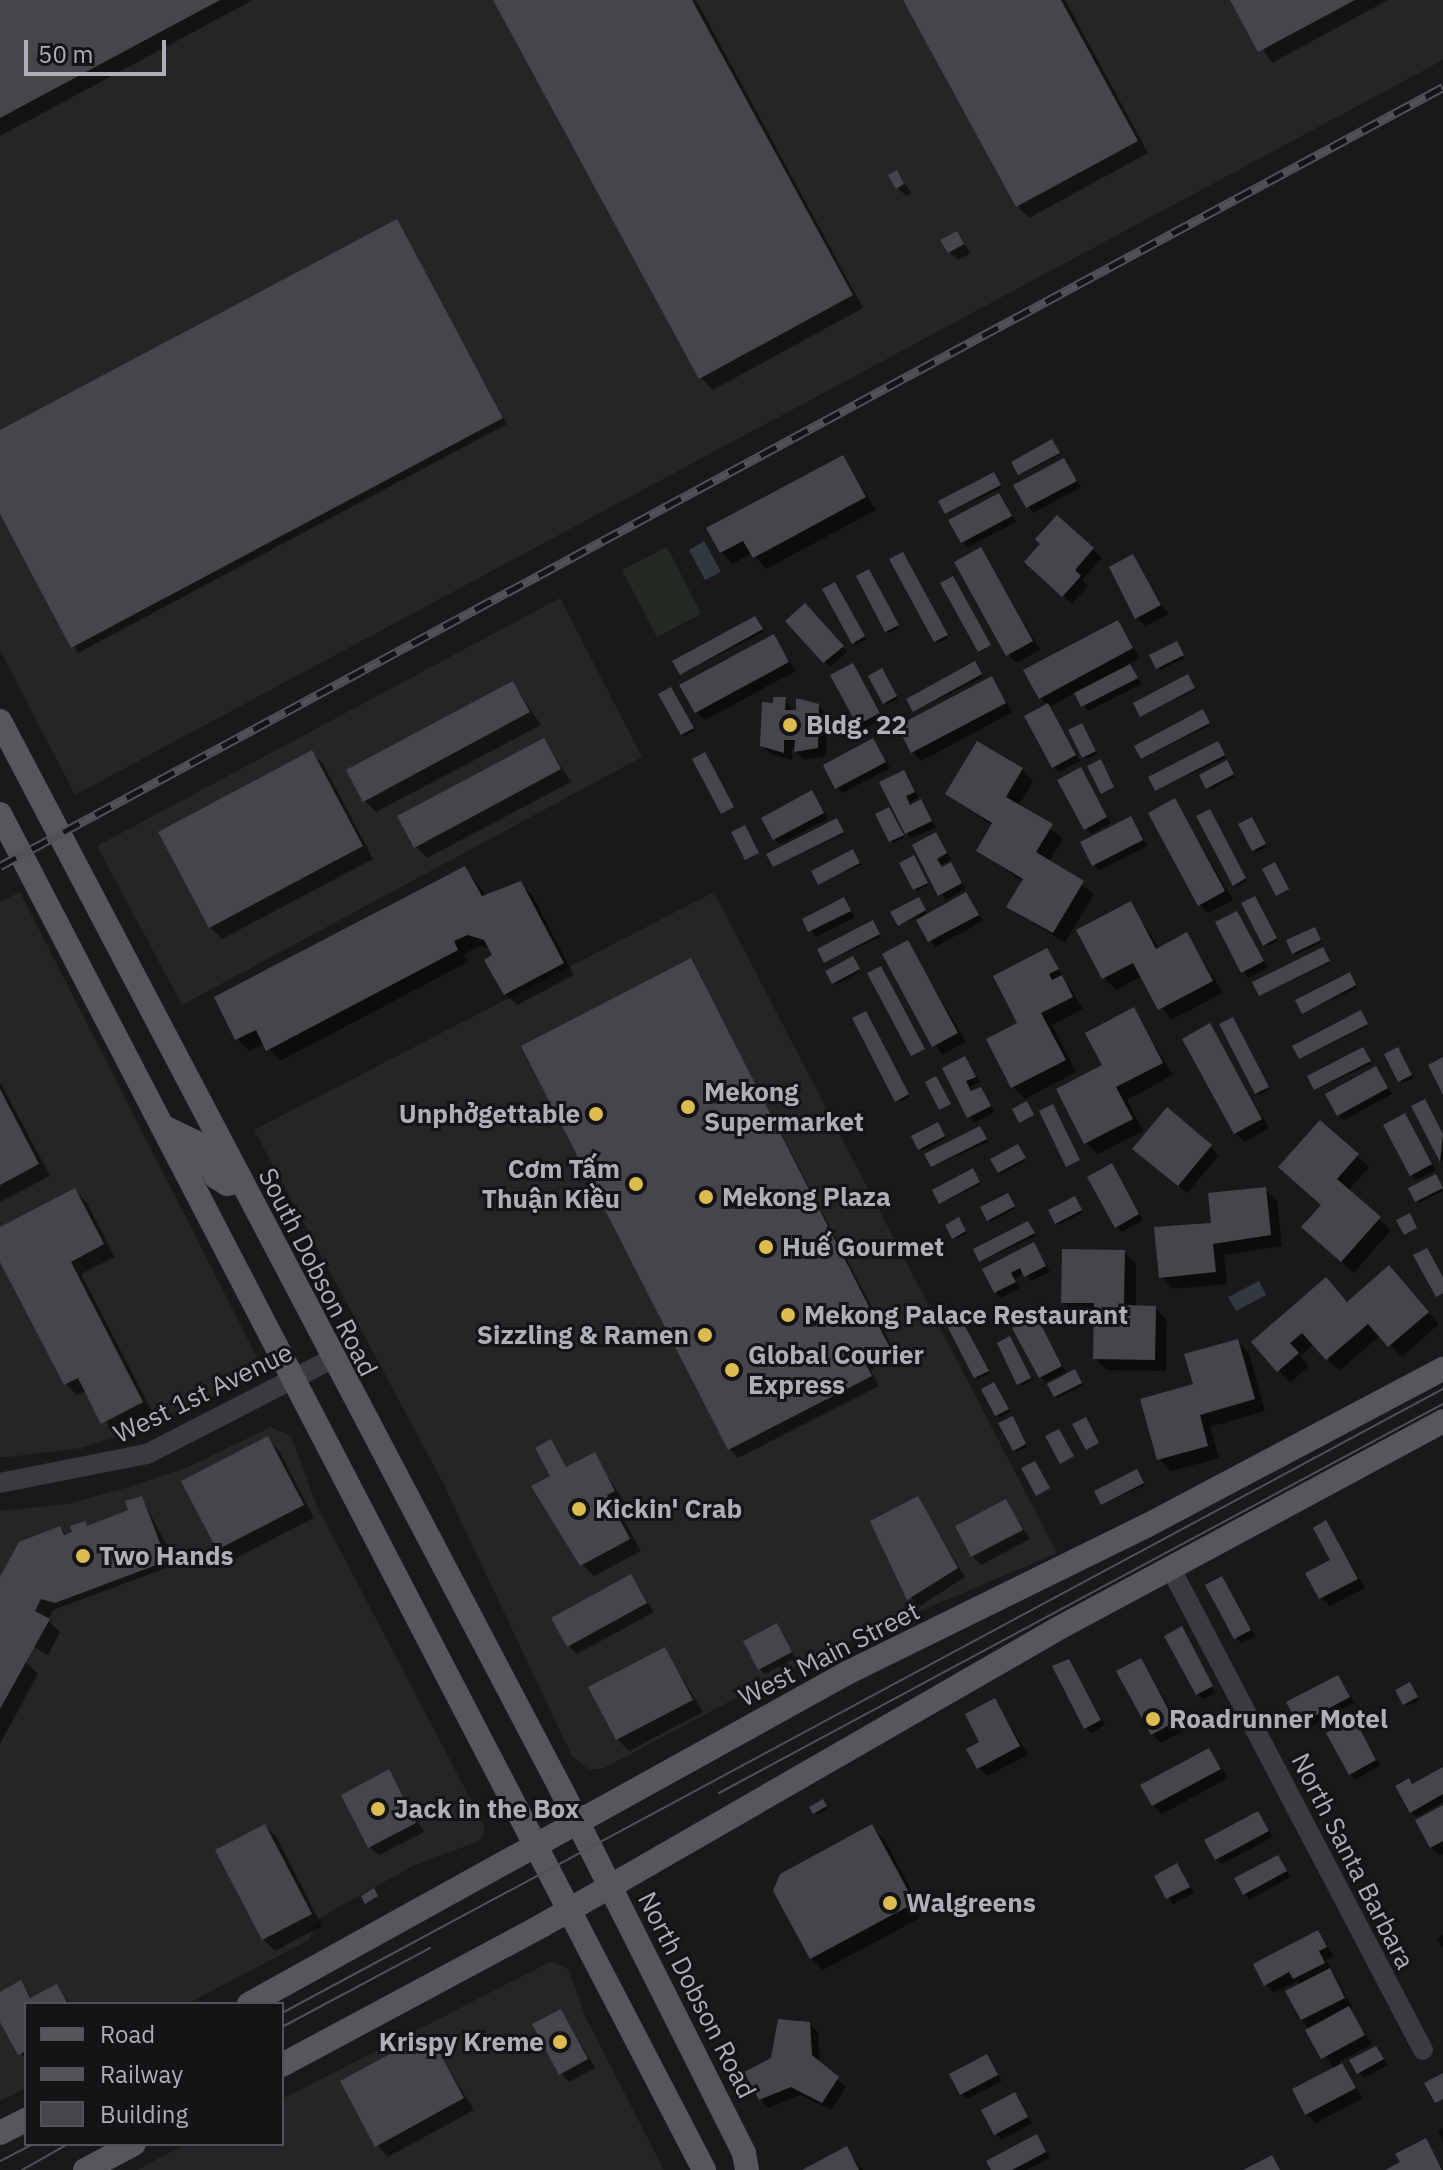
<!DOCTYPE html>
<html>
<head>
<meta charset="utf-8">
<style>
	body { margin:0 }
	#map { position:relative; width:1443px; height:2170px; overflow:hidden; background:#19181a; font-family:"IBM Plex Sans",sans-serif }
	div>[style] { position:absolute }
	.built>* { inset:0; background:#252527 }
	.green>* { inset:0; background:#232a24 }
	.water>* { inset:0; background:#32383f }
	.shadow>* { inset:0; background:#0007 }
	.building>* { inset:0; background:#46464a }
	.minor>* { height:20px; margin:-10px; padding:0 10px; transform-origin:10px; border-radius:10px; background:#3a3a3f }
	.major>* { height:24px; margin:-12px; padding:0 12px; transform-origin:12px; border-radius:12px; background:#56575d }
	.tram>* { height:2px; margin:-1px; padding:0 1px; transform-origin:1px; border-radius:1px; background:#515257 }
	.rail>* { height:9px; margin-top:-4.5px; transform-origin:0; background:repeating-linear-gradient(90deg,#141315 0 18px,#515257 0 36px); box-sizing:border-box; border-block:2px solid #515257 }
	.dots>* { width:22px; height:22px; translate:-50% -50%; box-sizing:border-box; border:4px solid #141315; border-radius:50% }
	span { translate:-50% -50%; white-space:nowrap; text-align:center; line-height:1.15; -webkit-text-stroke:6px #141315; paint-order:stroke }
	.poi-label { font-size:26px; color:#acafb8; font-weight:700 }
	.left { translate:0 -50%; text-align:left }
	.right { translate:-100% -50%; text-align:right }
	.street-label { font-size:26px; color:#acafb8 }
	.legend { position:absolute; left:24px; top:2002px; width:260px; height:144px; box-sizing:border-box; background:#141315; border:2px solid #515156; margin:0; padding:10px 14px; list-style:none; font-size:24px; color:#acafb8 }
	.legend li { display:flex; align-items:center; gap:16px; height:40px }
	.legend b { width:40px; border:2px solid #515156 }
	.scale { position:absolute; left:24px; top:40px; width:142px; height:36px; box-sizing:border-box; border:4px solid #acafb8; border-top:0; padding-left:10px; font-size:24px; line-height:28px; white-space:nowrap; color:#acafb8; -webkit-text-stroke:6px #141315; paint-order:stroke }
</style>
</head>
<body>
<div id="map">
	<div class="built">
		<div style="clip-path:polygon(0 0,1443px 0,1443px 60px,75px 795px,0 650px)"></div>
		<div style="clip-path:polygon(560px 598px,642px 757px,182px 1005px,97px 846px)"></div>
		<div style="clip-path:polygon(20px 892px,258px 1359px,248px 1378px,152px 1426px,81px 1448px,9px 1457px,0 1457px,0 902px)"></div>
		<div style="clip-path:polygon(714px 892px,1057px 1553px,819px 1654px,602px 1769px,588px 1769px,572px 1756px,441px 1479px,254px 1130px)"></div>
		<div style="clip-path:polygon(271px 1427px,291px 1436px,316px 1504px,485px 1827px,481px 1840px,411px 1867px,319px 1918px,309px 1940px,187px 2004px,26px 2004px,26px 2088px,0 2101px,0 1511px,67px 1504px,129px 1487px,188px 1467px)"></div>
		<div style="clip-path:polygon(552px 1961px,569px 1970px,585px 2016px,664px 2170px,137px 2170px,186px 2144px,282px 2144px,282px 2099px)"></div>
	</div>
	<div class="green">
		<div style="clip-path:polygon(667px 547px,701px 614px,657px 637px,622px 570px)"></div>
	</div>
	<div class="water">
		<div style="clip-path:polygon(704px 541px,721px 572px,705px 580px,689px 550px)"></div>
		<div style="clip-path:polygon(1259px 1281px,1266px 1295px,1236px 1311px,1228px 1297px)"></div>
	</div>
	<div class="shadow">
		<div style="clip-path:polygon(0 0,253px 0,0 136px)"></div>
		<div style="clip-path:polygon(495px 0,696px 0,863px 308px,713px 390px,701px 378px)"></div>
		<div style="clip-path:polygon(905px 0,1065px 0,1148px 153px,1029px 218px,1017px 206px)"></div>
		<div style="clip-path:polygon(1232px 0,1388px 0,1272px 63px)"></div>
		<div style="clip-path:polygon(896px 173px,912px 193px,906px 196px,898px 188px)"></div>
		<div style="clip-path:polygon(396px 222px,507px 424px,78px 653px,0 510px,0 433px)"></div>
		<div style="clip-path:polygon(956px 233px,971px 253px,958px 260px,949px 252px)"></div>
		<div style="clip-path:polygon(1054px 444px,1060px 455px,1020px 474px)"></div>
		<div style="clip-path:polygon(842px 457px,876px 510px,766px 569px,752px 553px,733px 564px,721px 552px)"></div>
		<div style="clip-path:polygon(1064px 460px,1081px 487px,1033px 513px,1016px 486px)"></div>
		<div style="clip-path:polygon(996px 477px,1001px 488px,947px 513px)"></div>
		<div style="clip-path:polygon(999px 495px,1016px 522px,968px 547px,962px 542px)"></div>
		<div style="clip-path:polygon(1057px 517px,1102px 558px,1082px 580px,1088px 586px,1072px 604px,1035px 571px)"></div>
		<div style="clip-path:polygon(981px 549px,1040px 650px,1016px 663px,1008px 654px)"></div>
		<div style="clip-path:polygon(905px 556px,948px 638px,938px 643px,935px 641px)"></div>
		<div style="clip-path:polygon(1133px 556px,1168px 614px,1146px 626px,1137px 618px)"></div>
		<div style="clip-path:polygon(871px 574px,899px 628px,888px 633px,886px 631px)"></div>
		<div style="clip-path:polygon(837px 586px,866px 639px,856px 645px,854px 643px)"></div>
		<div style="clip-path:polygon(805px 606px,847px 652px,830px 667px,788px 621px)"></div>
		<div style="clip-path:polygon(757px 620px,763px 632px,682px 674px)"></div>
		<div style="clip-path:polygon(1117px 622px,1140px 658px,1128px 664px,1142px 684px,1088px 711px,1076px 692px,1049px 707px,1080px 761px,1059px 772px,1054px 767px,1048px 706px,1041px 698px)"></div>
		<div style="clip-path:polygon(773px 636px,796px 671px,705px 720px,696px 712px)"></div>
		<div style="clip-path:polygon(1178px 646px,1184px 658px,1160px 670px,1158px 668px)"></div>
		<div style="clip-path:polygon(853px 665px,884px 718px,864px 729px,858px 724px)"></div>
		<div style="clip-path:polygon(977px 666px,983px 677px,915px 711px)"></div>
		<div style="clip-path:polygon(884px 673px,898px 699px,887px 705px,885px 702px)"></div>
		<div style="clip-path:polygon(991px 678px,1013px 712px,921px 761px,913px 752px)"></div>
		<div style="clip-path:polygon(1190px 678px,1196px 690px,1142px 715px)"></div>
		<div style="clip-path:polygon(513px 683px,541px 725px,376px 812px,364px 800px)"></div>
		<div style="clip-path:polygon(673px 691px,695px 731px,684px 736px,682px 734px)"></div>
		<div style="clip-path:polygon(785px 699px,793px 712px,818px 706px,827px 714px,826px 756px,805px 760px,792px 748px,792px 760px,771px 754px,762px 745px,764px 704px)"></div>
		<div style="clip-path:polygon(1205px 714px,1211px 725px,1143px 758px)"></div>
		<div style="clip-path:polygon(1084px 728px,1097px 754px,1086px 759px,1071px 731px)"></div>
		<div style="clip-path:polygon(544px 741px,571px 782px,427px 858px,415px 846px)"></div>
		<div style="clip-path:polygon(873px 741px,890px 768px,842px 793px,837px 787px)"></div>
		<div style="clip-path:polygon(1219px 746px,1225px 758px,1156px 790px)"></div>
		<div style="clip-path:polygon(311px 753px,323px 764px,373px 859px,222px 939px,210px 927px)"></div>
		<div style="clip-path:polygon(1229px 765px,1235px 777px,1210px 789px,1207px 787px)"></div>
		<div style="clip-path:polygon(1022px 769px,1033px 781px,1018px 807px,1063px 838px,1049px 862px,1094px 894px,1065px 943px,1008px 907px,1023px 882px,978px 851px,993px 826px,947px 794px)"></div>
		<div style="clip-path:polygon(1080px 770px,1111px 823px,1091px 834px,1086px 828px)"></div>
		<div style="clip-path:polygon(904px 772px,919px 797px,910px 802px,912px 806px,921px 802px,936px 827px,912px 838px,906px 833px)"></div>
		<div style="clip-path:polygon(812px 793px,828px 819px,780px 844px,775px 839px)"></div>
		<div style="clip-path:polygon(1175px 800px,1233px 900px,1208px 913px,1199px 904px)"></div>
		<div style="clip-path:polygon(891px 812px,904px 838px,893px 843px,878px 815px)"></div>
		<div style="clip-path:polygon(1212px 813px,1247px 881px,1236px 887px,1234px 885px)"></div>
		<div style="clip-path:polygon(1130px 818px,1147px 846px,1099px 870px,1094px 865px)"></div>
		<div style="clip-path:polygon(1254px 821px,1267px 847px,1256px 852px,1241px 825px)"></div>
		<div style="clip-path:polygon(839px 823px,844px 834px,775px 866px)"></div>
		<div style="clip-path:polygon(936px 835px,951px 859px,941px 865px,944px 869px,951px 865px,966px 889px,946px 900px,914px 846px)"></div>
		<div style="clip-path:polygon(855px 854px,861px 865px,819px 883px)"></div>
		<div style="clip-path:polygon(915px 860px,928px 885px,917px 891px,915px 889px)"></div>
		<div style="clip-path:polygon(465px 869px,486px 896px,520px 883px,532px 895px,574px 975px,517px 1005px,505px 994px,491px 949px,481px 946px,464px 954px,468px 962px,280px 1061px,265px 1043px,249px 1051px,237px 1039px,216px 998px)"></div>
		<div style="clip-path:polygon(966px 895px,983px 921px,935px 947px,917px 918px,899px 925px,920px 901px,928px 915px)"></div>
		<div style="clip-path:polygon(843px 900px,855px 917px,816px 937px,804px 920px)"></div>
		<div style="clip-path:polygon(1257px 901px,1278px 941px,1267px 946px,1265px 944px)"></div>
		<div style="clip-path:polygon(1130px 904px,1160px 949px,1187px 935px,1223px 993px,1171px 1020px,1142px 976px,1116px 990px,1104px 978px)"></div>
		<div style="clip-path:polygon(1236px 913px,1268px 967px,1248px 978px,1217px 923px)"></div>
		<div style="clip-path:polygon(874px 925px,881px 937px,825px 962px)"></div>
		<div style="clip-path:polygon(1316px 931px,1322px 942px,1296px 955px,1294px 952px)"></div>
		<div style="clip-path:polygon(908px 943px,966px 1042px,942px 1055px,885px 955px)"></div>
		<div style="clip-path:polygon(1047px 950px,1083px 1009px,1052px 1025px,1076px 1072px,1025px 1099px,1013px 1087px,1020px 1024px)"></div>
		<div style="clip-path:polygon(1325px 952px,1330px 963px,1260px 995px)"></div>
		<div style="clip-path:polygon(854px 960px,860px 971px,836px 985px,834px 983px)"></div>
		<div style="clip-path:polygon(691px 961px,898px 1357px,871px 1370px,879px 1386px,738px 1458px,730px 1449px)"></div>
		<div style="clip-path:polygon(1351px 976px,1357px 988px,1303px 1012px)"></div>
		<div style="clip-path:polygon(1133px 1010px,1173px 1075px,1127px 1100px,1143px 1131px,1098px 1154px,1086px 1143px)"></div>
		<div style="clip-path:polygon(1363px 1015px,1368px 1026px,1300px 1058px)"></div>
		<div style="clip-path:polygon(867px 1016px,910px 1097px,899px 1102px,897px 1100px)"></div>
		<div style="clip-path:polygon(1235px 1022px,1270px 1089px,1259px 1095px,1257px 1093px)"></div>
		<div style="clip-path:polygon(1210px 1026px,1269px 1128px,1244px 1142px,1235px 1133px)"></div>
		<div style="clip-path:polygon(1400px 1051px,1413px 1078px,1402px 1083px,1387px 1055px)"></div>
		<div style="clip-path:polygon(1365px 1052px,1371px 1064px,1316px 1089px)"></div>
		<div style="clip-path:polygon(965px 1058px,980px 1082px,970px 1087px,973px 1093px,980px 1089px,995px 1112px,974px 1123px,944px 1069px)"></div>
		<div style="clip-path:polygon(1376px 1069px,1392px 1094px,1344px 1120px,1338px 1115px)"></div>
		<div style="clip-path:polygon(0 1082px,50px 1176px,0 1202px)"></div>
		<div style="clip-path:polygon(1426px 1104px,1443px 1135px,1443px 1162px,1414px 1107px)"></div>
		<div style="clip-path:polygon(1168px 1110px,1219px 1155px,1187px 1193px,1143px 1157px)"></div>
		<div style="clip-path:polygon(1404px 1115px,1436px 1170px,1417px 1180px,1412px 1175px)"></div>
		<div style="clip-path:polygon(1320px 1122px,1369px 1167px,1348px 1191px,1391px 1230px,1354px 1273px,1316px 1239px,1323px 1206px)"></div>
		<div style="clip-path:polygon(939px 1126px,946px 1138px,922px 1151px,920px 1149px)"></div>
		<div style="clip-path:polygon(982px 1130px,988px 1142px,933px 1166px,927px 1155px)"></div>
		<div style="clip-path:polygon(1020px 1148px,1026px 1160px,1001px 1174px,999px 1172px)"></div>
		<div style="clip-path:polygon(1111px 1166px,1143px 1220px,1122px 1232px,1117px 1227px)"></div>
		<div style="clip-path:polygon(975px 1172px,981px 1184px,941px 1203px)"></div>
		<div style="clip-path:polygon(1438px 1179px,1443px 1191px,1419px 1203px,1417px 1201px)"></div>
		<div style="clip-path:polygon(1265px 1189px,1277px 1201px,1282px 1246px,1224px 1255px,1227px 1284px,1173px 1289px,1161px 1277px)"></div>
		<div style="clip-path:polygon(75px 1191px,87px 1203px,115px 1257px,81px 1274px,154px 1415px,115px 1435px,87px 1391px,77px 1395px,65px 1383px,0 1257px,0 1230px)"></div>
		<div style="clip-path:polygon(1009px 1197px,1015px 1209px,990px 1222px,988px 1220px)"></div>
		<div style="clip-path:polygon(1076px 1201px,1082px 1213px,1058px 1225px,1056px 1223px)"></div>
		<div style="clip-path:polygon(961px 1222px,967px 1233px,956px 1239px,954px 1237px)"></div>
		<div style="clip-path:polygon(1030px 1225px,1036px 1236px,981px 1261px)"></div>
		<div style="clip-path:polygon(1033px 1245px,1050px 1272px,1031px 1281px,1025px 1273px,1015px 1278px,1020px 1288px,1001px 1298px,996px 1292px)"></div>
		<div style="clip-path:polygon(1125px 1252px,1136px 1264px,1136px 1307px,1155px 1308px,1167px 1320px,1166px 1371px,1107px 1370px,1095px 1358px,1096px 1314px,1075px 1314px,1063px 1302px)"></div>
		<div style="clip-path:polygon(1400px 1280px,1439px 1324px,1402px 1357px,1381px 1335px,1339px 1371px,1314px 1344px,1300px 1356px,1309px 1366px,1290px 1383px,1253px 1342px)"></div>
		<div style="clip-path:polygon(1036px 1317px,1066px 1372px,1046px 1382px,1040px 1377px)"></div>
		<div style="clip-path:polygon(962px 1321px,989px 1373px,978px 1379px,948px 1325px)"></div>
		<div style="clip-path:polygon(1012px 1341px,1032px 1381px,1021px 1386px,999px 1344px)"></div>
		<div style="clip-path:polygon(1237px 1341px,1249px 1353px,1265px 1411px,1210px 1427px,1219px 1458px,1171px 1471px,1159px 1459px,1195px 1386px)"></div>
		<div style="clip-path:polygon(1077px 1374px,1083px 1385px,1058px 1398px,1056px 1396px)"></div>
		<div style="clip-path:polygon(996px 1386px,1010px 1412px,999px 1417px,984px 1390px)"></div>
		<div style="clip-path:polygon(1014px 1421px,1027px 1447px,1016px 1452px,1014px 1450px)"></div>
		<div style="clip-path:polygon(268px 1439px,279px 1451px,314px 1518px,230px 1561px,218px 1549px)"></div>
		<div style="clip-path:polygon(594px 1455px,625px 1503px,617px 1507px,641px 1551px,594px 1576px,582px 1564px,567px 1469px)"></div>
		<div style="clip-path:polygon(1139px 1474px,1145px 1485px,1103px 1504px)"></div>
		<div style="clip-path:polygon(142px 1498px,168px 1548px,163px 1550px,166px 1568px,53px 1610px,48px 1620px,60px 1632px,48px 1655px,34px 1647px,26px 1662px,38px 1674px,0 1744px,0 1580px,60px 1528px,67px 1536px,85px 1523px,89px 1527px,132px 1511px)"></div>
		<div style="clip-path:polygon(918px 1499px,965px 1577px,917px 1608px,873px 1522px)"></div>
		<div style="clip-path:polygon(1006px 1502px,1030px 1539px,981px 1565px,972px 1556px)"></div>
		<div style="clip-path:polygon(1326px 1523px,1365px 1588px,1330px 1606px,1321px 1598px,1333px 1560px)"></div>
		<div style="clip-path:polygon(630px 1576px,654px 1612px,577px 1654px,569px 1646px)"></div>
		<div style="clip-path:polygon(1222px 1578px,1255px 1636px,1241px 1643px,1236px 1637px)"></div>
		<div style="clip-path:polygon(776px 1625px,796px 1658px,765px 1674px,760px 1669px)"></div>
		<div style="clip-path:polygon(1183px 1632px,1215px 1693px,1203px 1699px,1197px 1694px)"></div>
		<div style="clip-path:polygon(664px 1649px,703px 1712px,629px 1751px,617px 1739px)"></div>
		<div style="clip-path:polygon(1141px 1660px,1183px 1731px,1161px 1743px,1152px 1734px)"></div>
		<div style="clip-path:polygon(1068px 1662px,1105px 1725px,1091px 1733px,1085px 1728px)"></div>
		<div style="clip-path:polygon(1338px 1677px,1354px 1703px,1305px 1729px,1299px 1723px)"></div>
		<div style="clip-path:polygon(1411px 1686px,1419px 1700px,1407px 1706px,1397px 1691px)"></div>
		<div style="clip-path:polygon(995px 1701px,1028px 1755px,987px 1776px,979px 1768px)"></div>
		<div style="clip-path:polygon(1354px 1720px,1380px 1766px,1356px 1779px,1350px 1774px)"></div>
		<div style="clip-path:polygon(1209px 1751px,1228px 1778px,1162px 1814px,1153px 1805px)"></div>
		<div style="clip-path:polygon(1443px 1769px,1443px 1802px,1417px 1817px,1411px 1811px,1409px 1780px,1414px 1785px)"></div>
		<div style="clip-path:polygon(388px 1772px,424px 1832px,379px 1855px,370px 1847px)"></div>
		<div style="clip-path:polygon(824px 1804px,827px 1809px,817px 1815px,812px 1808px)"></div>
		<div style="clip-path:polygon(1443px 1808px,1443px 1854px,1440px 1856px,1431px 1847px)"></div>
		<div style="clip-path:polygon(1258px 1814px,1273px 1837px,1222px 1864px,1216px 1859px)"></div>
		<div style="clip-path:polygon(265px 1826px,277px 1838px,322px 1926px,275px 1951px,263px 1939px)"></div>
		<div style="clip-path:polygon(872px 1827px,884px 1839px,922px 1910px,918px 1919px,823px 1970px,811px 1958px)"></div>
		<div style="clip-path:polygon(1278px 1857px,1291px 1877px,1250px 1899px,1245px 1894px)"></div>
		<div style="clip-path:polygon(1177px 1866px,1194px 1893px,1173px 1904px,1156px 1876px)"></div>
		<div style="clip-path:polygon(1318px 1933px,1334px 1956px,1326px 1960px,1352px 2007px,1348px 2009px,1372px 2044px,1339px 2062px,1363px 2098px,1316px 2123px,1307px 2114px,1334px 2069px,1302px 2019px,1301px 1985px,1297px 1981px,1274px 1993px,1265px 1984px)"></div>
		<div style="clip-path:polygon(1443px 1935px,1443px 1950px,1437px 1938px)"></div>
		<div style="clip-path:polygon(21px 1983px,33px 1999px,57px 1986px,70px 2004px,26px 2004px,26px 2061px,0 2018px,0 1994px)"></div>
		<div style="clip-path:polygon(561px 2011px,595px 2068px,569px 2082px,561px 2073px)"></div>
		<div style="clip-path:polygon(809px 2024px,818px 2032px,820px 2064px,846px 2087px,831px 2110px,801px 2095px,769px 2108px,760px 2099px,772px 2059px)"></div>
		<div style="clip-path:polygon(428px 2035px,474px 2110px,388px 2157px,377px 2145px)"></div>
		<div style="clip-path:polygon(1376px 2048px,1388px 2065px,1364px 2078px,1358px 2072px)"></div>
		<div style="clip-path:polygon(986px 2057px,1002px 2081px,967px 2099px,962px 2094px)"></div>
		<div style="clip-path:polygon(1015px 2095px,1032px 2123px,1001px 2140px,984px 2111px)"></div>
		<div style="clip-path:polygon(1443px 2128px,1443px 2141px,1438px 2131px)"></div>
		<div style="clip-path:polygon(1036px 2137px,1050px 2158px,1027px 2170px,993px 2170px)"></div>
		<div style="clip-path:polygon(1425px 2141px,1443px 2170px,1389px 2170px,1402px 2163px)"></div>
		<div style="clip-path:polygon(846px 2149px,863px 2170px,809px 2170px)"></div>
	</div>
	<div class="building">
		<div style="clip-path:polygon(0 0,220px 0,0 118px)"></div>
		<div style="clip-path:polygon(493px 0,692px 0,853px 295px,699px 379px)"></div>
		<div style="clip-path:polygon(903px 0,1061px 0,1138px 141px,1016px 207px)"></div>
		<div style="clip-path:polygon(1230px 0,1355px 0,1258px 52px)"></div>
		<div style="clip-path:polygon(897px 170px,904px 184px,896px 189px,888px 175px)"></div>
		<div style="clip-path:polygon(397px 219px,503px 418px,71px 648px,0 514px,0 430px)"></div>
		<div style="clip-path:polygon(957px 231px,964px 244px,948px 253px,940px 240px)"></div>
		<div style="clip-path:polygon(1052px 439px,1060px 453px,1018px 475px,1011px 462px)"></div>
		<div style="clip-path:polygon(843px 455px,866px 497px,753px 558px,743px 541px,720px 553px,706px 528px)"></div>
		<div style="clip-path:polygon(1064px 458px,1077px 481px,1026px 508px,1013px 485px)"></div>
		<div style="clip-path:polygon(994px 472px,1001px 485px,945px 514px,938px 501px)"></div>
		<div style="clip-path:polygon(999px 493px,1012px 516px,961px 543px,948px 520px)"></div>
		<div style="clip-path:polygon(1057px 515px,1094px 548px,1075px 570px,1081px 576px,1062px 597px,1024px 562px,1040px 544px,1035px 539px)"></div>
		<div style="clip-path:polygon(981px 547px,1033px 641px,1006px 656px,954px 562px)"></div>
		<div style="clip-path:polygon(903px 552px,948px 635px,934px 642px,889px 559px)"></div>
		<div style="clip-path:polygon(1133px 554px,1161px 605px,1135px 619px,1109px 567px)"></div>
		<div style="clip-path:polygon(869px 569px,899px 625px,885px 632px,856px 576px)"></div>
		<div style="clip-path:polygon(953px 576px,991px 645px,978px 652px,940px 583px)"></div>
		<div style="clip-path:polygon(835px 582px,865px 636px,852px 644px,822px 589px)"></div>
		<div style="clip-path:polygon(805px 603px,844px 646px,823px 663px,785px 621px)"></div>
		<div style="clip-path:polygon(755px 616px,763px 629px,680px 675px,672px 661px)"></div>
		<div style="clip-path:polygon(1118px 620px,1133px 648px,1039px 699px,1023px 670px)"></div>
		<div style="clip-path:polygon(774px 634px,789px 662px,695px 713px,679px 685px)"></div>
		<div style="clip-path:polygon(1177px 641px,1184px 655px,1156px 669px,1149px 655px)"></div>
		<div style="clip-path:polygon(975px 661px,982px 674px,913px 712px,906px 699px)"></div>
		<div style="clip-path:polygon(853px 663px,880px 713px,857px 725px,830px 675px)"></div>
		<div style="clip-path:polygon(1130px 664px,1138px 678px,1081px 707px,1074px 693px)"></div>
		<div style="clip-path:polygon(882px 668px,897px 696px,883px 704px,868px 676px)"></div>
		<div style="clip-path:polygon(1188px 674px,1195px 688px,1140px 717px,1133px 703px)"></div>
		<div style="clip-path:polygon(992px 676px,1006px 703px,911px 753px,897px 726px)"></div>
		<div style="clip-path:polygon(513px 681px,530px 712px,363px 802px,346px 770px)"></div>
		<div style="clip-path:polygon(671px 687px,694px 728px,681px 735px,658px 694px)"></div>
		<div style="clip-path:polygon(773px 697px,786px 697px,785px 710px,796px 710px,796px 698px,819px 704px,818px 748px,794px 752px,795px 740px,784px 740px,784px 753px,760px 746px,762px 702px,773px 703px)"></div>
		<div style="clip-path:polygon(1048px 703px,1076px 755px,1052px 768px,1024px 716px)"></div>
		<div style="clip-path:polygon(1203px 709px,1210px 723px,1141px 759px,1134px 746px)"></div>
		<div style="clip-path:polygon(1082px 723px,1096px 751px,1082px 758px,1068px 730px)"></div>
		<div style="clip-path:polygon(544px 738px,561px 769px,414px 848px,397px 816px)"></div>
		<div style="clip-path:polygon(873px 738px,886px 762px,835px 789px,823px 765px)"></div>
		<div style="clip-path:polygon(977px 741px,1023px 768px,1006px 797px,1053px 824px,1036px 852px,1084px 881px,1053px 933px,1006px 907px,1023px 879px,976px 851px,992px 823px,945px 794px)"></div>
		<div style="clip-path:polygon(1218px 741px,1225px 755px,1155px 791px,1148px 777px)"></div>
		<div style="clip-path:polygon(312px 750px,363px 846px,209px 928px,158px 832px)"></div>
		<div style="clip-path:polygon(705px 752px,734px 807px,721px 814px,692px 759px)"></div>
		<div style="clip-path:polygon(1101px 759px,1114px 787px,1101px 794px,1087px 766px)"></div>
		<div style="clip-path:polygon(1227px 760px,1234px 774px,1206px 789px,1199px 775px)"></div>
		<div style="clip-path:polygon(1081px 767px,1107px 817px,1084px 830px,1057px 780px)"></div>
		<div style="clip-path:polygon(904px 770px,915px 792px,906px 796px,910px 805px,921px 799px,932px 821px,905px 834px,879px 782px)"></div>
		<div style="clip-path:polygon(812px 790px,824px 813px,773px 840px,761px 818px)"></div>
		<div style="clip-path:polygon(1175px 798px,1225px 891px,1198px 906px,1148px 813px)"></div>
		<div style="clip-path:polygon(889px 807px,904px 835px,889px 842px,875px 814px)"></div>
		<div style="clip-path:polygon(1210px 809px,1246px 878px,1233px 886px,1196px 816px)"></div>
		<div style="clip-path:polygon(1131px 816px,1143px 840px,1092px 866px,1080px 842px)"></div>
		<div style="clip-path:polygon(1252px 817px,1266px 844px,1252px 851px,1238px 824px)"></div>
		<div style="clip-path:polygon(837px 818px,844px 832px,773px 867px,766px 854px)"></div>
		<div style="clip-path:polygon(745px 825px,759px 853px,745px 860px,731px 832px)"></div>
		<div style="clip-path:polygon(936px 832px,947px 853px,937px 859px,942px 867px,951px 862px,962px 883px,938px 896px,912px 845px)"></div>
		<div style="clip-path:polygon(853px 849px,860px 863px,818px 885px,811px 871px)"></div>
		<div style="clip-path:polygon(914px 855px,928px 883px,913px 890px,899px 863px)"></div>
		<div style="clip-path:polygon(1275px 862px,1289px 889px,1276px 896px,1262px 869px)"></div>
		<div style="clip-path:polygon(465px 866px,482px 896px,521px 881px,564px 963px,504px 995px,484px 960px,492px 955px,484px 940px,468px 935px,454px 941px,458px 950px,266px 1051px,256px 1030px,235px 1040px,214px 997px)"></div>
		<div style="clip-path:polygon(966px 892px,979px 915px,928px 942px,916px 920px)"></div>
		<div style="clip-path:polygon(1255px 896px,1277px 938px,1263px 946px,1241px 903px)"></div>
		<div style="clip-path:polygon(844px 897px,851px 911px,808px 932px,802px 919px)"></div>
		<div style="clip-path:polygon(919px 897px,926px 910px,898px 926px,890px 912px)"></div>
		<div style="clip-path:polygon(1131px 901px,1156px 949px,1187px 932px,1213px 981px,1158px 1010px,1133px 963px,1102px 979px,1076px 930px)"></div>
		<div style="clip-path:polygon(1237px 911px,1264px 961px,1241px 973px,1215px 922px)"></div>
		<div style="clip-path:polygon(873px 920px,880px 934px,824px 963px,817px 949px)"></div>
		<div style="clip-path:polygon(1315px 927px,1321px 940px,1292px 954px,1286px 940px)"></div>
		<div style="clip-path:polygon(908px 940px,958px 1033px,932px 1047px,882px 954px)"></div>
		<div style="clip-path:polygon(1323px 947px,1330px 961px,1259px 996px,1252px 982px)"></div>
		<div style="clip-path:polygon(1047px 948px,1059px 969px,1049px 974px,1052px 980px,1062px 975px,1073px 997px,1041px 1013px,1066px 1060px,1011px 1088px,986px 1039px,1017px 1023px,993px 976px)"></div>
		<div style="clip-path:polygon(853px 956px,860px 969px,832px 984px,825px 971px)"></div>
		<div style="clip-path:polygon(691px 958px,890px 1348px,864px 1361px,872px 1376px,728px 1450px,521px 1046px)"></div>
		<div style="clip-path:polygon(881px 966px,925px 1049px,911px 1056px,867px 973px)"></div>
		<div style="clip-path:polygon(1350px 972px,1356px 985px,1302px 1014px,1295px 1000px)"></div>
		<div style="clip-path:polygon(1134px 1007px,1163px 1063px,1116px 1087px,1133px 1119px,1084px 1144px,1056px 1089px,1102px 1065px,1085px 1033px)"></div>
		<div style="clip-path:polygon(1361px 1010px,1368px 1024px,1299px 1059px,1292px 1046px)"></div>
		<div style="clip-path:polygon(866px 1011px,909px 1094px,895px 1102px,852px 1018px)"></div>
		<div style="clip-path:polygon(1233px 1017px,1269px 1087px,1255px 1094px,1219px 1024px)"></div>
		<div style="clip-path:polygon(1210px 1023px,1262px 1119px,1234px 1134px,1182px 1039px)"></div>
		<div style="clip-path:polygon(1363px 1047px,1371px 1061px,1314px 1090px,1307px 1076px)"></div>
		<div style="clip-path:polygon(1398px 1047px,1412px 1075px,1398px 1082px,1384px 1054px)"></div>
		<div style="clip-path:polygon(965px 1056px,976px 1077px,966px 1081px,971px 1091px,981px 1087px,991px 1106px,967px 1118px,942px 1068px)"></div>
		<div style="clip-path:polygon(1443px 1057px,1443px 1095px,1428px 1065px)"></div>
		<div style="clip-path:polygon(1376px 1066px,1388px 1088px,1337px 1116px,1325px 1094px)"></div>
		<div style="clip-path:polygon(936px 1076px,951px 1104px,939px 1110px,925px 1082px)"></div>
		<div style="clip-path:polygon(0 1089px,39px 1164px,0 1185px)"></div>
		<div style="clip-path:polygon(1425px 1099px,1443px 1134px,1440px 1162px,1411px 1106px)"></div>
		<div style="clip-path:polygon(1027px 1101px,1034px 1115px,1019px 1123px,1012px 1109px)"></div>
		<div style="clip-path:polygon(1053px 1104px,1080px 1160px,1066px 1167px,1039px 1111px)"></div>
		<div style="clip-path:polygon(1167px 1107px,1212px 1145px,1178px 1186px,1132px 1149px)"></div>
		<div style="clip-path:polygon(1405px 1113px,1432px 1164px,1410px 1176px,1383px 1125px)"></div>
		<div style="clip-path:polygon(1320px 1120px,1359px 1154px,1337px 1179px,1381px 1217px,1341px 1262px,1301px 1227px,1321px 1205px,1278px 1167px)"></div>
		<div style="clip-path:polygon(938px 1122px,945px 1136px,918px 1150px,911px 1136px)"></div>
		<div style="clip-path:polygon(980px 1126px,987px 1139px,931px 1167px,924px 1154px)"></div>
		<div style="clip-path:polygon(1018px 1144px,1026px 1158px,998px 1173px,990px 1159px)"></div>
		<div style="clip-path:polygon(1112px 1163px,1139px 1214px,1115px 1228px,1087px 1177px)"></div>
		<div style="clip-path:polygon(973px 1168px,980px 1182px,939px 1204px,932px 1190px)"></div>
		<div style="clip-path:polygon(1436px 1174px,1443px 1188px,1415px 1202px,1408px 1188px)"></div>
		<div style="clip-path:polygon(1266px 1187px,1271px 1235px,1213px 1244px,1216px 1272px,1159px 1278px,1154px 1227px,1211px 1223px,1208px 1193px)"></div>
		<div style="clip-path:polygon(75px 1188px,104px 1244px,71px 1262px,143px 1402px,101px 1424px,78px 1378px,64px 1385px,0 1262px,0 1227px)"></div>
		<div style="clip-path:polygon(1008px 1193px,1015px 1206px,987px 1221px,980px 1207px)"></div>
		<div style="clip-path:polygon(1075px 1196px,1082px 1210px,1055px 1224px,1048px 1210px)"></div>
		<div style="clip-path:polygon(1410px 1213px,1417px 1228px,1404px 1235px,1396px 1220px)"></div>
		<div style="clip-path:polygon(959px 1217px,966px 1231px,952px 1239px,945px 1225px)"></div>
		<div style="clip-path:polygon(1028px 1221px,1035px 1233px,979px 1262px,973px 1249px)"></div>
		<div style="clip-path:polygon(1034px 1242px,1046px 1266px,1024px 1277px,1020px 1268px,1011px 1273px,1016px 1282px,994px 1293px,982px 1269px)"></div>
		<div style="clip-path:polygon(1427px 1248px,1443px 1277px,1443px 1293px,1436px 1297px,1413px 1255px)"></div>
		<div style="clip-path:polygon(1062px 1249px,1125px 1250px,1124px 1305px,1156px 1306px,1155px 1360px,1093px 1359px,1094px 1303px,1061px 1303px)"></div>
		<div style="clip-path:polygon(1389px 1265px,1429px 1312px,1388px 1347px,1368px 1324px,1326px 1360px,1302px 1333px,1290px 1343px,1299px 1353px,1277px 1372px,1251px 1342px,1326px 1277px,1347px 1302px)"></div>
		<div style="clip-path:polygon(1036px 1315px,1062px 1366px,1039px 1378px,1012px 1328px)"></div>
		<div style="clip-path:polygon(960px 1317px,989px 1371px,974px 1378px,946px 1324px)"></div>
		<div style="clip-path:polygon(1010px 1336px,1031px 1378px,1017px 1385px,997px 1343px)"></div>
		<div style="clip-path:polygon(1238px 1339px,1255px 1399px,1200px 1415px,1208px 1446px,1157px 1460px,1140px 1399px,1193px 1384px,1184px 1354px)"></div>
		<div style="clip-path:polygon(1075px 1369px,1082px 1383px,1054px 1397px,1047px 1384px)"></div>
		<div style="clip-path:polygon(994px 1382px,1009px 1409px,995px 1416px,981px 1389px)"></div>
		<div style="clip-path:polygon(1013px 1416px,1026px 1444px,1013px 1451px,998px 1423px)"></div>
		<div style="clip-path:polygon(1086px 1417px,1099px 1443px,1086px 1450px,1072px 1424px)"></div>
		<div style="clip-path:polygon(1059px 1429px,1074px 1456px,1060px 1464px,1045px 1436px)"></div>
		<div style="clip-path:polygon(268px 1436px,304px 1505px,217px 1550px,181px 1481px)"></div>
		<div style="clip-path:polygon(551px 1439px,566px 1467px,595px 1452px,615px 1491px,607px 1495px,630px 1539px,580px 1566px,531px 1486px,550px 1476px,535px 1448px)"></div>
		<div style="clip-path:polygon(1035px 1461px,1050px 1488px,1036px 1496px,1021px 1468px)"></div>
		<div style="clip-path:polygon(1137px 1469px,1144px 1483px,1101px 1505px,1094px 1491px)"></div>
		<div style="clip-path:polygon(142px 1496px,167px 1561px,55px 1603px,41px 1599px,35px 1611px,50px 1619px,0 1709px,0 1577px,19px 1542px,60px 1526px,64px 1535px,72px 1532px,70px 1526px,86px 1521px,87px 1526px,128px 1510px,125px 1501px)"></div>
		<div style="clip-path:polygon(918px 1496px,958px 1568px,907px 1600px,870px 1521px)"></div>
		<div style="clip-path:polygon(1006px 1499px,1023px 1530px,971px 1557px,955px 1526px)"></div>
		<div style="clip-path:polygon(1326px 1520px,1358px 1579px,1319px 1599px,1305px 1573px,1330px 1560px,1313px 1528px)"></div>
		<div style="clip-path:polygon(631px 1574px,647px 1603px,567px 1647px,551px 1618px)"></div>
		<div style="clip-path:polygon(1222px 1576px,1251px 1630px,1234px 1639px,1205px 1585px)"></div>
		<div style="clip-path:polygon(777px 1623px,792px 1652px,758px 1670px,743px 1641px)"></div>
		<div style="clip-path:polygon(1182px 1626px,1213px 1686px,1196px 1695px,1164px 1636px)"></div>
		<div style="clip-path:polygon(665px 1647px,693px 1700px,616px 1740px,588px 1687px)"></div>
		<div style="clip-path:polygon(1141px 1658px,1175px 1722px,1151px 1735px,1116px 1671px)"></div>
		<div style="clip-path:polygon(1069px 1659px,1101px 1720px,1084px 1729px,1052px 1666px)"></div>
		<div style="clip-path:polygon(1338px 1675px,1350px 1697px,1298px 1725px,1286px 1702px)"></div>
		<div style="clip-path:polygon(1410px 1682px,1418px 1697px,1403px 1705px,1395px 1690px)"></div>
		<div style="clip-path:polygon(995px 1698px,1020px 1746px,977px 1769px,966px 1749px,979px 1742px,965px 1714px)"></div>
		<div style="clip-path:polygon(1354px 1718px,1376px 1760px,1349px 1775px,1326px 1733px)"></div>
		<div style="clip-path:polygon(1209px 1748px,1221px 1769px,1152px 1806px,1140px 1785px)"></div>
		<div style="clip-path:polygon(1443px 1767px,1443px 1794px,1410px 1813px,1395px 1786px,1409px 1778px,1412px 1784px)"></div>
		<div style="clip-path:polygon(389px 1769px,416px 1823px,368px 1848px,341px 1795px)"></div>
		<div style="clip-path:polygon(823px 1799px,827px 1806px,813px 1814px,809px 1807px)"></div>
		<div style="clip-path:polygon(1443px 1805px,1443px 1841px,1430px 1848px,1415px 1820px)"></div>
		<div style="clip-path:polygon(1258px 1811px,1269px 1831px,1215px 1860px,1204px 1840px)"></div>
		<div style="clip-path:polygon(265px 1824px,312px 1914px,262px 1940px,215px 1850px)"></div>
		<div style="clip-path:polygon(872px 1824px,911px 1896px,907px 1907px,810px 1959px,773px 1891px,780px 1874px)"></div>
		<div style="clip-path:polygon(1278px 1855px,1287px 1871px,1243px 1895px,1234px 1878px)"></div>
		<div style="clip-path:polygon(1177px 1863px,1190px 1887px,1166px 1899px,1154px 1876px)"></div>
		<div style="clip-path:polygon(374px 1888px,378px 1896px,365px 1904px,361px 1896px)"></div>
		<div style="clip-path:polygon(1318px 1930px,1327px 1947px,1319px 1951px,1325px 1963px,1293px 1979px,1289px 1972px,1264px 1986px,1253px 1964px)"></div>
		<div style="clip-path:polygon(1330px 1968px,1345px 1998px,1301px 2020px,1285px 1991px)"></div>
		<div style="clip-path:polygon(21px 1980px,30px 1998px,57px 1984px,68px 2004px,26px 2004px,26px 2051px,18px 2055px,0 2022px,0 1992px)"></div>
		<div style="clip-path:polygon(1349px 2006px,1365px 2035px,1321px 2059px,1305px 2030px)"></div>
		<div style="clip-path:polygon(561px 2009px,588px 2059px,559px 2075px,532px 2024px)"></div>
		<div style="clip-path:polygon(778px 2019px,810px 2022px,812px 2055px,839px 2077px,822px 2103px,791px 2087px,759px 2100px,744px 2072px,771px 2058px)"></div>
		<div style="clip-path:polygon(429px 2033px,464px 2098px,375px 2147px,340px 2081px)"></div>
		<div style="clip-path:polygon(1376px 2046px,1384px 2059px,1357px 2074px,1349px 2060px)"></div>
		<div style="clip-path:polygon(987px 2054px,998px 2075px,960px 2095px,949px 2074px)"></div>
		<div style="clip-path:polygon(1342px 2063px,1356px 2088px,1305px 2115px,1292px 2089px)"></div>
		<div style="clip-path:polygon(1443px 2073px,1443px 2099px,1435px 2103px,1424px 2083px)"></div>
		<div style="clip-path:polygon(1015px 2092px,1028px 2117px,994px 2135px,981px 2110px)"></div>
		<div style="clip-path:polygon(1037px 2134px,1046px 2152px,1012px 2170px,991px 2170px,986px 2161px)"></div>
		<div style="clip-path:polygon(1426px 2138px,1442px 2170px,1385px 2170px,1400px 2162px,1395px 2154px)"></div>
		<div style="clip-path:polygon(847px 2146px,859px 2170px,802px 2170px)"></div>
		<div style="clip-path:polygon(1272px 2155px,1280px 2170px,1243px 2170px)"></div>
	</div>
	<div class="minor">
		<div style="left:0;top:1483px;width:150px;rotate:-11.2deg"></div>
		<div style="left:147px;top:1454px;width:208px;rotate:-27.2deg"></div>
		<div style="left:1170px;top:1567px;width:545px;rotate:62.35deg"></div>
	</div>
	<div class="major">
		<div style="left:0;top:721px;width:1211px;rotate:62.29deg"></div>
		<div style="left:563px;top:1793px;width:403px;rotate:63.3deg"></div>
		<div style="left:744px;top:2153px;width:17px;rotate:80deg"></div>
		<div style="left:0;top:814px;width:1528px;rotate:62.56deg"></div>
		<div style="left:164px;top:1127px;width:34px;rotate:26deg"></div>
		<div style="left:195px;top:1142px;width:41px;rotate:59deg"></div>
		<div style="left:216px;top:1177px;width:13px;rotate:32deg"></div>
		<div style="left:227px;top:1184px;width:12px;rotate:-14deg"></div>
		<div style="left:249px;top:2004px;width:686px;rotate:-28.96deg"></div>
		<div style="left:849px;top:1672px;width:331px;rotate:-26.2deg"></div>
		<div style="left:1146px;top:1526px;width:336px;rotate:-27.9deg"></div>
		<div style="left:282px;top:2065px;width:296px;rotate:-28.2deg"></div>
		<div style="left:543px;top:1925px;width:595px;rotate:-29.92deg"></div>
		<div style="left:1059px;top:1628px;width:436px;rotate:-28.3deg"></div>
		<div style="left:0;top:2133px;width:29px;rotate:-27deg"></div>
		<div style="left:85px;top:2170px;width:55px;rotate:-28deg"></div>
	</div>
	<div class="tram">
		<div style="left:719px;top:1793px;width:822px;rotate:-28.25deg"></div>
		<div style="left:282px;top:2013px;width:1318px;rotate:-28.26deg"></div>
		<div style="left:282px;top:2027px;width:168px;rotate:-28.1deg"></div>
		<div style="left:0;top:2161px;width:37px;rotate:-27deg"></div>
		<div style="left:22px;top:2170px;width:53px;rotate:-29.5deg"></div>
	</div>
	<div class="rail">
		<div style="left:0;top:866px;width:1640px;rotate:-28.36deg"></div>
	</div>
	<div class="dots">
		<div style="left:790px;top:725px;background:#dcbc4f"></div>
		<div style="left:688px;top:1107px;background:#dcbc4f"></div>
		<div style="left:596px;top:1114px;background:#dcbc4f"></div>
		<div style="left:636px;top:1184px;background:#dcbc4f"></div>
		<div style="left:706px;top:1197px;background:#dcbc4f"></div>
		<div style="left:766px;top:1247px;background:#dcbc4f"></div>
		<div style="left:788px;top:1315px;background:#dcbc4f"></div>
		<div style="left:705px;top:1335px;background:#dcbc4f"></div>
		<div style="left:732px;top:1370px;background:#dcbc4f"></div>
		<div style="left:579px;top:1509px;background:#dcbc4f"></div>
		<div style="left:83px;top:1556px;background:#dcbc4f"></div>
		<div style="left:1153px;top:1719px;background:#dcbc4f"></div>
		<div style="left:378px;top:1809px;background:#dcbc4f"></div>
		<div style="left:890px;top:1903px;background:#dcbc4f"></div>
		<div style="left:560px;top:2042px;background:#dcbc4f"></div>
	</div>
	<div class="poi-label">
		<span class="left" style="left:806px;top:725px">Bldg. 22</span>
		<span class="left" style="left:704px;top:1107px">Mekong<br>Supermarket</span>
		<span class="right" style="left:580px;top:1114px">Unphởgettable</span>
		<span class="right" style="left:620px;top:1184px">Cơm Tấm<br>Thuận Kiều</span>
		<span class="left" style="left:722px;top:1197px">Mekong Plaza</span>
		<span class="left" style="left:782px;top:1247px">Huế Gourmet</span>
		<span class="left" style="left:804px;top:1315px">Mekong Palace Restaurant</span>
		<span class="right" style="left:689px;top:1335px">Sizzling &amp; Ramen</span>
		<span class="left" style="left:748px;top:1370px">Global Courier<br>Express</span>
		<span class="left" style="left:595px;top:1509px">Kickin' Crab</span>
		<span class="left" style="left:99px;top:1556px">Two Hands</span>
		<span class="left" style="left:1169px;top:1719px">Roadrunner Motel</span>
		<span class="left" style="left:394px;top:1809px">Jack in the Box</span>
		<span class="left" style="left:906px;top:1903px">Walgreens</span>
		<span class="right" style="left:544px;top:2042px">Krispy Kreme</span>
	</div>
	<div class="street-label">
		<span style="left:318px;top:1272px;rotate:63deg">South Dobson Road</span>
		<span style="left:203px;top:1393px;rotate:-26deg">West 1st Avenue</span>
		<span style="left:829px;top:1654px;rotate:-27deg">West Main Street</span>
		<span style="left:1353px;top:1861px;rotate:63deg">North Santa Barbara</span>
		<span style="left:697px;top:1995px;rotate:63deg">North Dobson Road</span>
	</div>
	<ul class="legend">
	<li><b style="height:10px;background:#56575d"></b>Road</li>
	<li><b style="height:10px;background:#515257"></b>Railway</li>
	<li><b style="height:22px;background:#46464a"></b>Building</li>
	</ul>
	<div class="scale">50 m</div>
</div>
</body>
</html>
